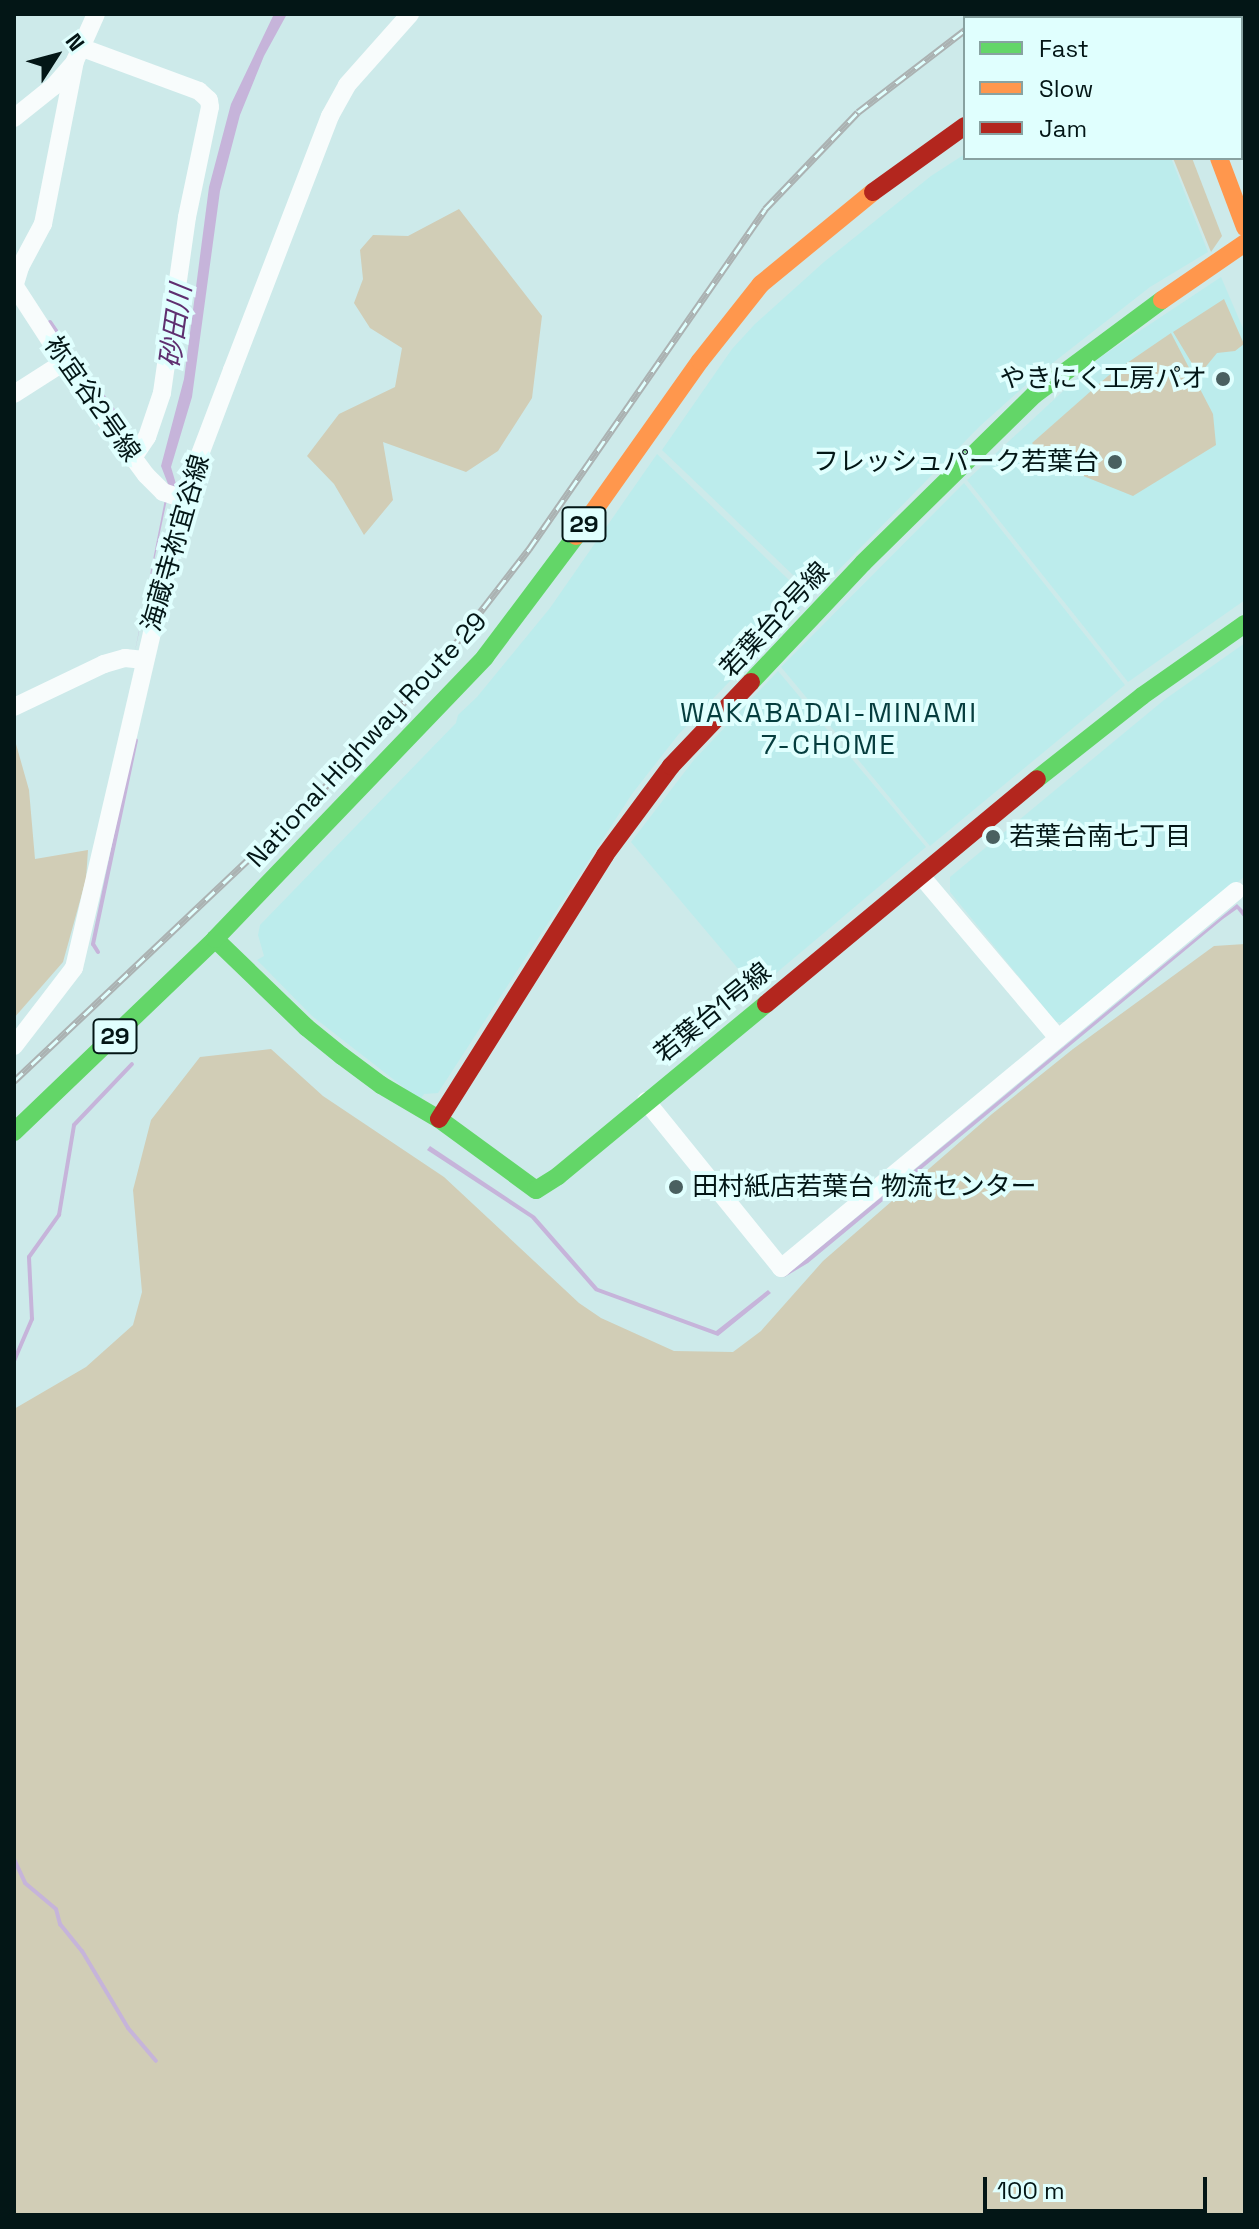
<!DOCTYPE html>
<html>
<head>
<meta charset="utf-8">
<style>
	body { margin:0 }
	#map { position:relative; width:1259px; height:2229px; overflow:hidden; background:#cdeaea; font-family:"Space Grotesk","Noto Sans JP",sans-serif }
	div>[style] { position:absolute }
	.built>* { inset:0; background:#bcecec }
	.green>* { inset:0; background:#d1cdb6 }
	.water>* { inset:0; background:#c6b4da }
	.stream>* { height:4px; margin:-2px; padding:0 2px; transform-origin:2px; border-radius:2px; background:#c6b4da }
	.street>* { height:18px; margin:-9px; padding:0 9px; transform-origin:9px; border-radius:9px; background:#f8fcfc }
	.fast>* { height:18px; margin:-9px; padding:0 9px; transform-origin:9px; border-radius:9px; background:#63d668 }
	.slow>* { height:18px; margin:-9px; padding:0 9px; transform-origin:9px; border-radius:9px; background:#ff974d }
	.jam>* { height:18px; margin:-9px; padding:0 9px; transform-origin:9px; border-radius:9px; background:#b3261e }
	.rail>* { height:7px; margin-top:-3.5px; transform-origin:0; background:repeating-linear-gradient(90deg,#e0fffe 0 12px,#abb2b2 0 24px); box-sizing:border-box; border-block:2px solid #abb2b2 }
	.dots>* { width:22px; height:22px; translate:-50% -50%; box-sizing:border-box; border:4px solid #e0fffe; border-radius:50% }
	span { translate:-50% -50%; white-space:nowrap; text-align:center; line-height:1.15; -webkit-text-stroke:8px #e0fffe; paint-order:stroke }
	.shield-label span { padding:2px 6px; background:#e0fffe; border:2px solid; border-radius:6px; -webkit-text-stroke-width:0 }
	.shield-label { font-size:24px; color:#031616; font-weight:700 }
	.poi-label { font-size:26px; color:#031616 }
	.right { translate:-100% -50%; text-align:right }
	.left { translate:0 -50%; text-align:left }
	.street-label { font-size:26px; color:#031616 }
	.water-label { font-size:28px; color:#5f2f70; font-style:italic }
	.neighbourhood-label { font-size:28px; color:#053d3e; letter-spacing:2px }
	.frame { position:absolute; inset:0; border:16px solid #031616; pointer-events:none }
	.legend { position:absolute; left:963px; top:16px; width:280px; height:144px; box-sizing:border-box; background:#e0fffe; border:2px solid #88a2a1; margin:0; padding:10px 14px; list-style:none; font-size:24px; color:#031616 }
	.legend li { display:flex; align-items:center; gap:16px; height:40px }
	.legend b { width:40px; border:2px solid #88a2a1 }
	.north { position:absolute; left:16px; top:16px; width:80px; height:80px; -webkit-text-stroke:6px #e0fffe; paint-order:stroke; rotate:54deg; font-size:22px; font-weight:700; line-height:32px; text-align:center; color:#031616 }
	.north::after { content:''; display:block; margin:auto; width:28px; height:36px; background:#031616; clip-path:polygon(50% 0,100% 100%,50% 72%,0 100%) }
	.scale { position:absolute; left:983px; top:2177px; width:224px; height:36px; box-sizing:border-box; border:4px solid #031616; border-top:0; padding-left:10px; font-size:24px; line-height:28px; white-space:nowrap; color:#031616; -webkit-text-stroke:6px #e0fffe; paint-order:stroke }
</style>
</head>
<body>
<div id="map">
	<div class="built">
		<div style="clip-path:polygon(965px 154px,965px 158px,1171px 158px,1208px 252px,1150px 287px,1036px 376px,980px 426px,814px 595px,662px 450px,732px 349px,755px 324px,824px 262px,931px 176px)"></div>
		<div style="clip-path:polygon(1221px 277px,1245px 333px,1245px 600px,1128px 682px,967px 480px,1099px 358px)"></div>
		<div style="clip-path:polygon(657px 454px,809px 599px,678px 735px,632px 794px,438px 1093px,424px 1094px,420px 1100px,312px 1016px,257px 960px,264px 956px,258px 935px,260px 925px,456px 723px,458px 715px,477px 697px,550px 608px)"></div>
		<div style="clip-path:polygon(964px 483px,1125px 685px,930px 846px,781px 667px)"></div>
		<div style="clip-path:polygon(1245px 643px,1245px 876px,1069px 1022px,1056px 1022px,950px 892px,950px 877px,1164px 700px)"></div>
		<div style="clip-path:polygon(778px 671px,926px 847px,756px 990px,631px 842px,693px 761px)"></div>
	</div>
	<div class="green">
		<div style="clip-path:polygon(1173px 158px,1192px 158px,1222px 236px,1211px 252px)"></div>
		<div style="clip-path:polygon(459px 209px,542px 316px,532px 398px,498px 451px,466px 472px,383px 442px,393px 500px,364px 535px,334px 484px,307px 456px,339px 414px,395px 387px,402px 348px,370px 328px,354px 303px,363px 279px,360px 250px,373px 235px,408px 236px)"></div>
		<div style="clip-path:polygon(1224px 299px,1244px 344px,1235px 351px,1217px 353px,1199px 375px,1173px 332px)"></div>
		<div style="clip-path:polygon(1171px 333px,1213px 414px,1216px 445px,1133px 496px,1051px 463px,1032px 443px,1108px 376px)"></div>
		<div style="clip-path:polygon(14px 737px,29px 790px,35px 859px,88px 850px,86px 879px,63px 962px,14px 1018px)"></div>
		<div style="clip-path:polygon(1245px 944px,1245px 2215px,14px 2215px,14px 1409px,86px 1367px,133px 1325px,142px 1292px,133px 1190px,151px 1120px,200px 1057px,271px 1049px,323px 1096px,444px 1177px,579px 1303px,601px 1318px,674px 1351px,733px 1352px,761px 1331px,823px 1261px,992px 1114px,1073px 1049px,1214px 946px)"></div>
	</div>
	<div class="water">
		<div style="clip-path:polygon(274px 14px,287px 14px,264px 56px,240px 115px,220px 191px,192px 397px,171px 467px,176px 484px,166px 504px,135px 651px,168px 484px,161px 466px,184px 379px,209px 187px,231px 104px)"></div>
		<div style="clip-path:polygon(1237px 904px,1245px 912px,1245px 919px,1237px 909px,1223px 919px,808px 1263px,783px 1278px)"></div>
		<div style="clip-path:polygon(430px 1146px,535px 1216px,598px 1288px,716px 1331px,768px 1290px,771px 1293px,718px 1336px,595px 1291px,531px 1218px,427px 1150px)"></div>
	</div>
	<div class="stream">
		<div style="left:50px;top:322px;width:12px;rotate:55deg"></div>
		<div style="left:76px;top:359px;width:94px;rotate:54.1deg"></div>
		<div style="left:98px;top:952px;width:9px;rotate:-122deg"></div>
		<div style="left:93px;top:944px;width:208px;rotate:-78.1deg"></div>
		<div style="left:14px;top:1361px;width:46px;rotate:-66.8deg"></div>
		<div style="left:32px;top:1319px;width:62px;rotate:-92.8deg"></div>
		<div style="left:29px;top:1257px;width:52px;rotate:-54.5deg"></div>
		<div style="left:59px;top:1215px;width:91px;rotate:-80.5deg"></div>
		<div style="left:74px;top:1125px;width:84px;rotate:-46.4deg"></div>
		<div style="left:14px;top:1859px;width:26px;rotate:65deg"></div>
		<div style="left:25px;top:1883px;width:40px;rotate:40deg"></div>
		<div style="left:56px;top:1909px;width:16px;rotate:75deg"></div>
		<div style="left:60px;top:1924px;width:35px;rotate:51deg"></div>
		<div style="left:82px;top:1951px;width:90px;rotate:59.1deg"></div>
		<div style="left:128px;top:2028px;width:43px;rotate:49.7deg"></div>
	</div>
	<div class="street">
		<div style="left:80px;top:47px;width:127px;rotate:20.3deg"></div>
		<div style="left:199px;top:91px;width:13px;rotate:42deg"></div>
		<div style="left:209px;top:100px;width:7px;rotate:82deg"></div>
		<div style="left:210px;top:107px;width:112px;rotate:101.8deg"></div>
		<div style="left:187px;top:217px;width:178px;rotate:98.1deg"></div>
		<div style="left:162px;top:393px;width:46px;rotate:108.8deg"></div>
		<div style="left:147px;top:437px;width:25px;rotate:124deg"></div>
		<div style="left:14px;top:118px;width:51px;rotate:-38.7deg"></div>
		<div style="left:54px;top:86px;width:30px;rotate:-49deg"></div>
		<div style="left:14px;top:285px;width:108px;rotate:57deg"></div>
		<div style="left:73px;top:376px;width:123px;rotate:53.6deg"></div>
		<div style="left:146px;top:475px;width:24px;rotate:45deg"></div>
		<div style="left:163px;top:492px;width:21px;rotate:19deg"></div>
		<div style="left:14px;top:287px;width:21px;rotate:-73deg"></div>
		<div style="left:20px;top:267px;width:49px;rotate:-61.9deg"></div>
		<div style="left:43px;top:224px;width:166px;rotate:-78.9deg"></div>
		<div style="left:75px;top:61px;width:51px;rotate:-65.9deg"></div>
		<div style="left:14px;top:394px;width:59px;rotate:-32.6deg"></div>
		<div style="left:14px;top:707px;width:100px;rotate:-25.5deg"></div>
		<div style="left:104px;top:664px;width:22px;rotate:-16deg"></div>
		<div style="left:125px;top:658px;width:19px;rotate:6deg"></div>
		<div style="left:922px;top:877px;width:211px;rotate:49.8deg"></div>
		<div style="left:14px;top:1046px;width:98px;rotate:-52.4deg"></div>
		<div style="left:74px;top:968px;width:481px;rotate:-76.9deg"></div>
		<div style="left:183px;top:499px;width:138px;rotate:-69.2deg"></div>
		<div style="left:232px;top:370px;width:272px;rotate:-68.9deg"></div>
		<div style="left:330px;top:116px;width:35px;rotate:-61deg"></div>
		<div style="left:347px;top:85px;width:95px;rotate:-48.4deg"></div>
		<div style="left:646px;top:1101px;width:215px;rotate:51deg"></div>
		<div style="left:781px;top:1268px;width:591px;rotate:-39.64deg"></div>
	</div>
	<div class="fast">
		<div style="left:1117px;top:18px;width:6px;rotate:-39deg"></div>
		<div style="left:751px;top:682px;width:163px;rotate:-46.7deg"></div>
		<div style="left:863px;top:563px;width:240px;rotate:-44.5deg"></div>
		<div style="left:1034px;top:395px;width:159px;rotate:-36.6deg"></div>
		<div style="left:1037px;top:779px;width:134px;rotate:-38.3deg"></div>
		<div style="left:1142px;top:696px;width:126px;rotate:-35deg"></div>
		<div style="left:215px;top:939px;width:127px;rotate:44deg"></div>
		<div style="left:306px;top:1027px;width:46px;rotate:38.9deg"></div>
		<div style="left:342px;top:1056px;width:49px;rotate:36.6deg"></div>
		<div style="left:381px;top:1085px;width:67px;rotate:30.4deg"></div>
		<div style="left:439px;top:1119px;width:120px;rotate:36.2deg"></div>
		<div style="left:536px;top:1190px;width:26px;rotate:-32deg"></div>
		<div style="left:558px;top:1176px;width:270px;rotate:-39.6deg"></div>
		<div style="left:14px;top:1132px;width:279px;rotate:-43.8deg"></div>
		<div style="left:215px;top:939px;width:390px;rotate:-46.2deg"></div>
		<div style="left:485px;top:657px;width:151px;rotate:-53.1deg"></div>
	</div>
	<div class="slow">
		<div style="left:1164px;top:14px;width:4px;rotate:63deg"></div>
		<div style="left:1219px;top:158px;width:74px;rotate:69.4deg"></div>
		<div style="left:1162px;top:300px;width:101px;rotate:-34.5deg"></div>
		<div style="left:576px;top:536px;width:214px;rotate:-54.7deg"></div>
		<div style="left:700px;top:361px;width:98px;rotate:-51.6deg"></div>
		<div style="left:761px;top:284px;width:145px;rotate:-39.4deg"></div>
	</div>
	<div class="jam">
		<div style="left:873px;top:192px;width:113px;rotate:-35.7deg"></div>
		<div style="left:766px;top:1004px;width:352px;rotate:-39.7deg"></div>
		<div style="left:439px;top:1119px;width:312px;rotate:-57.8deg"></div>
		<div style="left:605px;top:855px;width:111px;rotate:-53.4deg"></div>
		<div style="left:671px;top:766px;width:116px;rotate:-46.4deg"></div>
	</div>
	<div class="rail">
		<div style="left:981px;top:18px;width:6px;rotate:-39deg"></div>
		<div style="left:14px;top:1081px;width:422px;rotate:-43.4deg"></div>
		<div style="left:321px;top:791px;width:173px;rotate:-46.9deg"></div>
		<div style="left:439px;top:665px;width:147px;rotate:-52.2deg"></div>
		<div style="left:529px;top:549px;width:414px;rotate:-55.2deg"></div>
		<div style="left:765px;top:209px;width:134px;rotate:-46.2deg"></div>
		<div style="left:858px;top:112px;width:135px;rotate:-37.5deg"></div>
	</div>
	<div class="dots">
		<div style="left:1223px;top:379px;background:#4a6060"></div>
		<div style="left:1115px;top:462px;background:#4a6060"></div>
		<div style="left:993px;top:837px;background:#4a6060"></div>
		<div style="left:676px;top:1187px;background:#4a6060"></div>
	</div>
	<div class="shield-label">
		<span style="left:584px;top:524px">29</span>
		<span style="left:115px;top:1036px">29</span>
	</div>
	<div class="poi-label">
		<span class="right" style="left:1207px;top:379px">やきにく工房パオ</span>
		<span class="right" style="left:1099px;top:462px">フレッシュパーク若葉台</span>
		<span class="left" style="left:1009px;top:837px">若葉台南七丁目</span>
		<span class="left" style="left:692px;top:1187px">田村紙店若葉台 物流センター</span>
	</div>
	<div class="street-label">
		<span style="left:92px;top:399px;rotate:55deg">祢宜谷2号線</span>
		<span style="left:176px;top:543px;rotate:-74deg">海蔵寺祢宜谷線</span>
		<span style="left:775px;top:620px;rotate:-47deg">若葉台2号線</span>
		<span style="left:367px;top:740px;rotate:-47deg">National Highway Route 29</span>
		<span style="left:713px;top:1013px;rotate:-39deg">若葉台1号線</span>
	</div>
	<div class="water-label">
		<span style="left:175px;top:326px;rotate:-82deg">砂田川</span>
	</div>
	<div class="neighbourhood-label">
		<span style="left:829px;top:728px">WAKABADAI-MINAMI<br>7-CHOME</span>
	</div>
	<div class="frame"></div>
	<ul class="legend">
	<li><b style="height:10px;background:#63d668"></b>Fast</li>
	<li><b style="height:10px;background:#ff974d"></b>Slow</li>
	<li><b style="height:10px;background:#b3261e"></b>Jam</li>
	</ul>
	<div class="north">N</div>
	<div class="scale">100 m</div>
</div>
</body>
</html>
